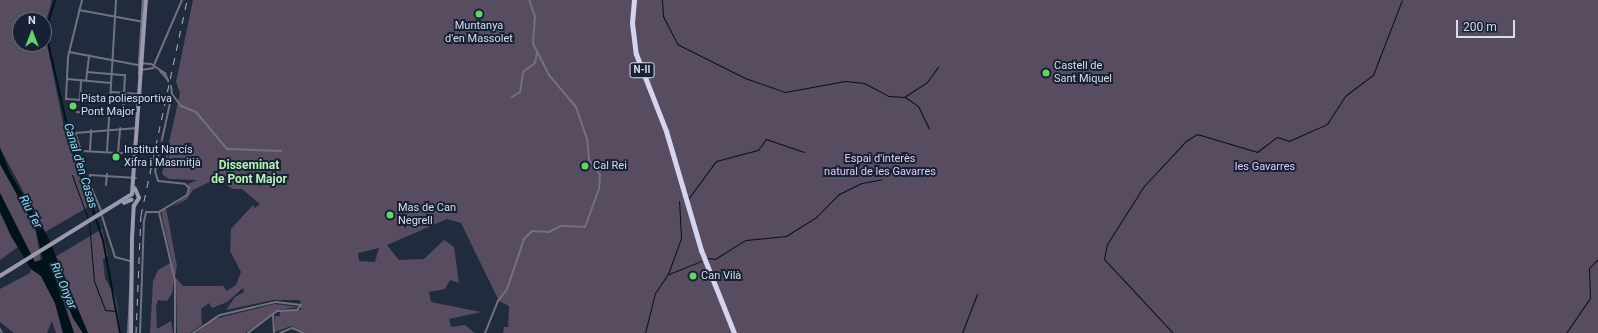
<!DOCTYPE html>
<html>
<head>
<meta charset="utf-8">
<style>
	body { margin:0 }
	#map { position:relative; width:1598px; height:333px; overflow:hidden; background:#212b3e; font-family:Roboto,sans-serif }
	div>[style] { position:absolute }
	.green>* { inset:0; background:#584c61 }
	.water>* { inset:0; background:#001319 }
	.stream>* { height:1px; margin:-0.5px; padding:0 0.5px; transform-origin:0.5px; border-radius:0.5px; background:#001319 }
	.canal>* { height:2px; margin:-1px; padding:0 1px; transform-origin:1px; border-radius:1px; background:#001319 }
	.street>* { height:2px; margin:-1px; padding:0 1px; transform-origin:1px; border-radius:1px; background:#72727d }
	.secondary>* { height:3.5px; margin:-1.75px; padding:0 1.75px; transform-origin:1.75px; border-radius:1.75px; background:#9a9aac }
	.highway>* { height:5px; margin:-2.5px; padding:0 2.5px; transform-origin:2.5px; border-radius:2.5px; background:#d6d5f1 }
	.rail>* { height:1px; margin-top:-0.5px; transform-origin:0; background:repeating-linear-gradient(90deg,#aab1c0 0 7px,transparent 0 14px) }
	.dots>* { width:11px; height:11px; translate:-50% -50%; box-sizing:border-box; border:2px solid #172134; border-radius:50% }
	span { translate:-50% -50%; white-space:nowrap; text-align:center; line-height:1.15; -webkit-text-stroke:4px #172134; paint-order:stroke }
	.shield-label span { padding:1px 3px; background:#172134; border:1px solid; border-radius:3px; -webkit-text-stroke-width:0 }
	.shield-label { font-size:10px; color:#d7deeb; font-weight:700 }
	.poi-label { font-size:11px; color:#d7deeb }
	.left { translate:0 -50%; text-align:left }
	.park-label { font-size:11px; color:#e2c8f7 }
	.water-label { font-size:12px; color:#87ddf2; font-style:italic }
	.neighbourhood-label { font-size:12px; color:#b7f2b6; font-weight:700 }
	.north { position:absolute; left:12px; top:12px; width:40px; height:40px; box-sizing:border-box; background:#172134; border:1px solid #646d7d; border-radius:50%; rotate:0deg; font-size:11px; font-weight:700; line-height:16px; text-align:center; color:#d7deeb }
	.north::after { content:''; display:block; margin:auto; width:14px; height:18px; background:#63d468; clip-path:polygon(50% 0,100% 100%,50% 72%,0 100%) }
	.scale { position:absolute; left:1456px; top:20px; width:59px; height:18px; box-sizing:border-box; border:2px solid #d7deeb; border-top:0; padding-left:5px; font-size:12px; line-height:14px; white-space:nowrap; color:#d7deeb; -webkit-text-stroke:3px #172134; paint-order:stroke }
</style>
</head>
<body>
<div id="map">
	<div class="green">
		<div style="clip-path:polygon(0 0,52px 0,44px 29px,44px 20px,20px 20px,20px 44px,44px 44px,44px 29px,65px 133px,90px 206px,45px 232px,0 148px)"></div>
		<div style="clip-path:polygon(evenodd,193px 0,1598px 0,1598px 333px,503px 333px,504px 327px,508px 327px,509px 306px,499px 301px,461px 223px,447px 219px,387px 245px,399px 260px,424px 259px,444px 240px,454px 247px,459px 283px,450px 280px,445px 289px,429px 292px,431px 302px,481px 312px,449px 319px,451px 327px,465px 325px,475px 333px,306px 333px,291px 326px,275px 332px,275px 316px,280px 316px,280px 311px,301px 310px,300px 300px,273px 300px,226px 310px,235px 297px,244px 292px,243px 288px,227px 302px,212px 308px,209px 303px,201px 309px,202px 325px,190px 333px,177px 333px,176px 278px,183px 286px,223px 286px,227px 291px,236px 285px,241px 272px,230px 251px,231px 229px,253px 205px,255px 208px,260px 204px,242px 189px,232px 189px,218px 178px,193px 190px,187px 199px,172px 207px,188px 195px,188px 184px,197px 180px,169px 179px,162px 174px,180px 93px,176px 82px,193px 0,379px 248px,375px 262px,359px 261px,358px 253px,379px 248px)"></div>
		<div style="clip-path:polygon(0 164px,35px 227px,41px 261px,35px 262px,21px 240px,0 193px)"></div>
		<div style="clip-path:polygon(166px 208px,177px 266px,172px 293px,167px 301px,158px 300px,156px 307px,157px 329px,171px 321px,173px 333px,150px 333px,153px 281px,158px 270px,172px 262px,161px 211px)"></div>
		<div style="clip-path:polygon(0 212px,18px 247px,0 260px)"></div>
		<div style="clip-path:polygon(102px 229px,108px 256px,103px 259px,105px 278px,116px 298px,121px 333px,88px 333px,55px 257px)"></div>
		<div style="clip-path:polygon(49px 259px,73px 318px,83px 333px,74px 333px)"></div>
		<div style="clip-path:polygon(31px 269px,41px 276px,55px 303px,63px 333px,56px 333px,52px 321px,47px 333px,14px 333px,0 322px,0 289px,30px 273px)"></div>
		<div style="clip-path:polygon(275px 304px,299px 307px,278px 310px,245px 333px,196px 333px,214px 319px)"></div>
	</div>
	<div class="water">
		<div style="clip-path:polygon(0 148px,10px 173px,48px 237px,88px 333px,83px 333px,73px 318px,49px 259px,74px 333px,63px 333px,55px 303px,41px 276px,31px 269px,11px 236px,0 212px,0 193px,35px 262px,43px 259px,35px 227px,0 164px)"></div>
	</div>
	<div class="stream">
		<div style="left:662px;top:0;width:16px;rotate:86deg"></div>
		<div style="left:663px;top:16px;width:31px;rotate:63deg"></div>
		<div style="left:677px;top:44px;width:76px;rotate:26.6deg"></div>
		<div style="left:745px;top:78px;width:42px;rotate:19.3deg"></div>
		<div style="left:785px;top:92px;width:61px;rotate:-10.4deg"></div>
		<div style="left:845px;top:81px;width:19px;rotate:6deg"></div>
		<div style="left:864px;top:83px;width:27px;rotate:28deg"></div>
		<div style="left:888px;top:96px;width:16px;rotate:4deg"></div>
		<div style="left:904px;top:97px;width:27px;rotate:-33deg"></div>
		<div style="left:927px;top:82px;width:19px;rotate:-54deg"></div>
		<div style="left:905px;top:97px;width:16px;rotate:35deg"></div>
		<div style="left:918px;top:106px;width:25px;rotate:64deg"></div>
		<div style="left:72px;top:175px;width:47px;rotate:70deg"></div>
		<div style="left:688px;top:199px;width:47px;rotate:-53.6deg"></div>
		<div style="left:716px;top:161px;width:43px;rotate:-14.7deg"></div>
		<div style="left:758px;top:150px;width:14px;rotate:-54deg"></div>
		<div style="left:766px;top:139px;width:40px;rotate:18.9deg"></div>
		<div style="left:89px;top:222px;width:59px;rotate:85.2deg"></div>
		<div style="left:94px;top:281px;width:31px;rotate:69deg"></div>
		<div style="left:105px;top:310px;width:11px;rotate:5deg"></div>
		<div style="left:707px;top:258px;width:8px;rotate:7deg"></div>
		<div style="left:715px;top:259px;width:36px;rotate:-32deg"></div>
		<div style="left:746px;top:240px;width:40px;rotate:-5.7deg"></div>
		<div style="left:786px;top:236px;width:36px;rotate:-32deg"></div>
		<div style="left:816px;top:217px;width:33px;rotate:-45deg"></div>
		<div style="left:839px;top:194px;width:25px;rotate:-26deg"></div>
		<div style="left:862px;top:183px;width:20px;rotate:-11deg"></div>
		<div style="left:669px;top:274px;width:35px;rotate:-22deg"></div>
		<div style="left:645px;top:333px;width:41px;rotate:-76deg"></div>
		<div style="left:655px;top:293px;width:23px;rotate:-56deg"></div>
		<div style="left:668px;top:274px;width:38px;rotate:-70deg"></div>
		<div style="left:681px;top:238px;width:37px;rotate:-93deg"></div>
		<div style="left:962px;top:333px;width:42px;rotate:-69deg"></div>
		<div style="left:1173px;top:333px;width:101px;rotate:-133deg"></div>
		<div style="left:1104px;top:259px;width:15px;rotate:-79deg"></div>
		<div style="left:1107px;top:244px;width:69px;rotate:-57.5deg"></div>
		<div style="left:1144px;top:186px;width:62px;rotate:-47deg"></div>
		<div style="left:1186px;top:141px;width:13px;rotate:-32deg"></div>
		<div style="left:1197px;top:134px;width:63px;rotate:16.7deg"></div>
		<div style="left:1257px;top:152px;width:25px;rotate:-37deg"></div>
		<div style="left:1277px;top:137px;width:13px;rotate:18deg"></div>
		<div style="left:1289px;top:141px;width:42px;rotate:-24.1deg"></div>
		<div style="left:1327px;top:124px;width:33px;rotate:-57deg"></div>
		<div style="left:1345px;top:96px;width:35px;rotate:-37deg"></div>
		<div style="left:1373px;top:75px;width:80px;rotate:-68.9deg"></div>
		<div style="left:1566px;top:333px;width:42px;rotate:-55.6deg"></div>
		<div style="left:1590px;top:298px;width:30px;rotate:-92deg"></div>
		<div style="left:1589px;top:268px;width:13px;rotate:-45deg"></div>
	</div>
	<div class="canal">
		<div style="left:55px;top:0;width:30px;rotate:107deg"></div>
		<div style="left:46px;top:29px;width:14px;rotate:82deg"></div>
		<div style="left:48px;top:43px;width:111px;rotate:77deg"></div>
		<div style="left:73px;top:151px;width:94px;rotate:71.4deg"></div>
		<div style="left:103px;top:240px;width:95px;rotate:79.6deg"></div>
	</div>
	<div class="street">
		<div style="left:82px;top:0;width:59px;rotate:103.8deg"></div>
		<div style="left:68px;top:57px;width:42px;rotate:92.7deg"></div>
		<div style="left:66px;top:99px;width:44px;rotate:3.9deg"></div>
		<div style="left:79px;top:10px;width:66px;rotate:10.5deg"></div>
		<div style="left:69px;top:52px;width:70px;rotate:10.7deg"></div>
		<div style="left:139px;top:63px;width:63px;rotate:-86.4deg"></div>
		<div style="left:154px;top:65px;width:71px;rotate:-66.7deg"></div>
		<div style="left:141px;top:70px;width:13px;rotate:-9deg"></div>
		<div style="left:160px;top:71px;width:12px;rotate:48deg"></div>
		<div style="left:87px;top:72px;width:38px;rotate:5deg"></div>
		<div style="left:125px;top:75px;width:38px;rotate:93deg"></div>
		<div style="left:123px;top:113px;width:14px;rotate:-176deg"></div>
		<div style="left:139px;top:74px;width:11px;rotate:-90deg"></div>
		<div style="left:139px;top:63px;width:12px;rotate:5deg"></div>
		<div style="left:151px;top:64px;width:17px;rotate:33deg"></div>
		<div style="left:165px;top:73px;width:9px;rotate:69deg"></div>
		<div style="left:67px;top:79px;width:44px;rotate:5.2deg"></div>
		<div style="left:86px;top:81px;width:26px;rotate:-83deg"></div>
		<div style="left:171px;top:86px;width:8px;rotate:83deg"></div>
		<div style="left:172px;top:94px;width:79px;rotate:102.4deg"></div>
		<div style="left:155px;top:171px;width:10px;rotate:73deg"></div>
		<div style="left:158px;top:181px;width:27px;rotate:6deg"></div>
		<div style="left:185px;top:184px;width:6px;rotate:45deg"></div>
		<div style="left:189px;top:188px;width:7px;rotate:106deg"></div>
		<div style="left:187px;top:195px;width:33px;rotate:149deg"></div>
		<div style="left:159px;top:212px;width:70px;rotate:76.8deg"></div>
		<div style="left:175px;top:280px;width:53px;rotate:90deg"></div>
		<div style="left:111px;top:92px;width:28px;rotate:4deg"></div>
		<div style="left:172px;top:94px;width:15px;rotate:53deg"></div>
		<div style="left:181px;top:106px;width:16px;rotate:22deg"></div>
		<div style="left:196px;top:112px;width:48px;rotate:50deg"></div>
		<div style="left:227px;top:149px;width:54px;rotate:2.1deg"></div>
		<div style="left:512px;top:97px;width:9px;rotate:-32deg"></div>
		<div style="left:520px;top:92px;width:20px;rotate:-81deg"></div>
		<div style="left:523px;top:72px;width:15px;rotate:-37deg"></div>
		<div style="left:535px;top:63px;width:10px;rotate:-79deg"></div>
		<div style="left:80px;top:100px;width:20px;rotate:-87deg"></div>
		<div style="left:77px;top:112px;width:32px;rotate:5deg"></div>
		<div style="left:90px;top:151px;width:21px;rotate:-87deg"></div>
		<div style="left:107px;top:152px;width:152px;rotate:-86.6deg"></div>
		<div style="left:118px;top:153px;width:25px;rotate:-85deg"></div>
		<div style="left:137px;top:154px;width:56px;rotate:-176.9deg"></div>
		<div style="left:81px;top:151px;width:19px;rotate:-108deg"></div>
		<div style="left:75px;top:133px;width:63px;rotate:-4.5deg"></div>
		<div style="left:106px;top:185px;width:11px;rotate:-85deg"></div>
		<div style="left:102px;top:213px;width:34px;rotate:-113deg"></div>
		<div style="left:89px;top:182px;width:7px;rotate:-82deg"></div>
		<div style="left:90px;top:175px;width:46px;rotate:3.7deg"></div>
		<div style="left:102px;top:216px;width:43px;rotate:72.4deg"></div>
		<div style="left:115px;top:257px;width:16px;rotate:15deg"></div>
		<div style="left:273px;top:314px;width:19px;rotate:87deg"></div>
		<div style="left:0;top:329px;width:4px;rotate:63deg"></div>
		<div style="left:128px;top:333px;width:123px;rotate:-87.2deg"></div>
		<div style="left:140px;top:333px;width:112px;rotate:-88deg"></div>
		<div style="left:144px;top:221px;width:9px;rotate:-77deg"></div>
		<div style="left:146px;top:212px;width:13px"></div>
		<div style="left:193px;top:333px;width:32px;rotate:-34deg"></div>
		<div style="left:220px;top:315px;width:57px;rotate:-13.1deg"></div>
		<div style="left:276px;top:302px;width:25px;rotate:7deg"></div>
		<div style="left:301px;top:305px;width:6px;rotate:129deg"></div>
		<div style="left:297px;top:310px;width:20px;rotate:177deg"></div>
		<div style="left:277px;top:311px;width:36px;rotate:143deg"></div>
		<div style="left:280px;top:333px;width:13px;rotate:-23deg"></div>
		<div style="left:292px;top:328px;width:13px;rotate:23deg"></div>
		<div style="left:485px;top:333px;width:35px;rotate:-68deg"></div>
		<div style="left:498px;top:301px;width:15px;rotate:-53deg"></div>
		<div style="left:507px;top:289px;width:53px;rotate:-71.2deg"></div>
		<div style="left:524px;top:239px;width:11px;rotate:-45deg"></div>
		<div style="left:532px;top:231px;width:17px;rotate:3deg"></div>
		<div style="left:549px;top:232px;width:13px;rotate:-27deg"></div>
		<div style="left:561px;top:226px;width:24px;rotate:2deg"></div>
		<div style="left:585px;top:227px;width:40px;rotate:-69.8deg"></div>
		<div style="left:599px;top:189px;width:14px;rotate:-86deg"></div>
		<div style="left:600px;top:175px;width:19px;rotate:-126deg"></div>
		<div style="left:589px;top:160px;width:21px;rotate:-95deg"></div>
		<div style="left:587px;top:139px;width:34px;rotate:-109deg"></div>
		<div style="left:576px;top:107px;width:42px;rotate:-130.2deg"></div>
		<div style="left:549px;top:75px;width:35px;rotate:-117deg"></div>
		<div style="left:533px;top:44px;width:27px;rotate:-86deg"></div>
		<div style="left:535px;top:17px;width:18px;rotate:-109deg"></div>
	</div>
	<div class="secondary">
		<div style="left:124px;top:203px;width:8px;rotate:-23deg"></div>
		<div style="left:0;top:276px;width:155px;rotate:-31.8deg"></div>
		<div style="left:132px;top:194px;width:195px;rotate:-85.9deg"></div>
		<div style="left:131px;top:333px;width:94px;rotate:-89.4deg"></div>
		<div style="left:132px;top:239px;width:33px;rotate:-87deg"></div>
		<div style="left:134px;top:206px;width:9px;rotate:-58deg"></div>
		<div style="left:139px;top:198px;width:10px;rotate:-114deg"></div>
	</div>
	<div class="highway">
		<div style="left:634px;top:0;width:23px;rotate:95deg"></div>
		<div style="left:632px;top:23px;width:31px;rotate:83deg"></div>
		<div style="left:636px;top:54px;width:83px;rotate:68.7deg"></div>
		<div style="left:666px;top:131px;width:124px;rotate:73.6deg"></div>
		<div style="left:701px;top:250px;width:89px;rotate:68.3deg"></div>
	</div>
	<div class="rail">
		<div style="left:136px;top:333px;width:118px;rotate:-87.6deg"></div>
		<div style="left:141px;top:215px;width:220px;rotate:-77.9deg"></div>
	</div>
	<div class="dots">
		<div style="left:479px;top:14px;background:#63d468"></div>
		<div style="left:1046px;top:73px;background:#63d468"></div>
		<div style="left:73px;top:106px;background:#63d468"></div>
		<div style="left:116px;top:157px;background:#63d468"></div>
		<div style="left:585px;top:166px;background:#63d468"></div>
		<div style="left:390px;top:215px;background:#63d468"></div>
		<div style="left:693px;top:276px;background:#63d468"></div>
	</div>
	<div class="shield-label">
		<span style="left:642px;top:70px">N-II</span>
	</div>
	<div class="poi-label">
		<span style="left:479px;top:33px">Muntanya<br>d'en Massolet</span>
		<span class="left" style="left:1054px;top:73px">Castell de<br>Sant Miquel</span>
		<span class="left" style="left:81px;top:106px">Pista poliesportiva<br>Pont Major</span>
		<span class="left" style="left:124px;top:157px">Institut Narcís<br>Xifra i Masmitjà</span>
		<span class="left" style="left:593px;top:166px">Cal Rei</span>
		<span class="left" style="left:398px;top:215px">Mas de Can<br>Negrell</span>
		<span class="left" style="left:701px;top:276px">Can Vilà</span>
	</div>
	<div class="park-label">
		<span style="left:880px;top:166px">Espai d'interès<br>natural de les Gavarres</span>
		<span style="left:1265px;top:167px">les Gavarres</span>
	</div>
	<div class="water-label">
		<span style="left:80px;top:166px;rotate:73deg">Canal d'en Casas</span>
		<span style="left:30px;top:212px;rotate:62deg">Riu Ter</span>
		<span style="left:63px;top:286px;rotate:67deg">Riu Onyar</span>
	</div>
	<div class="neighbourhood-label">
		<span style="left:249px;top:173px">Disseminat<br>de Pont Major</span>
	</div>
	<div class="north">N</div>
	<div class="scale">200 m</div>
</div>
</body>
</html>
